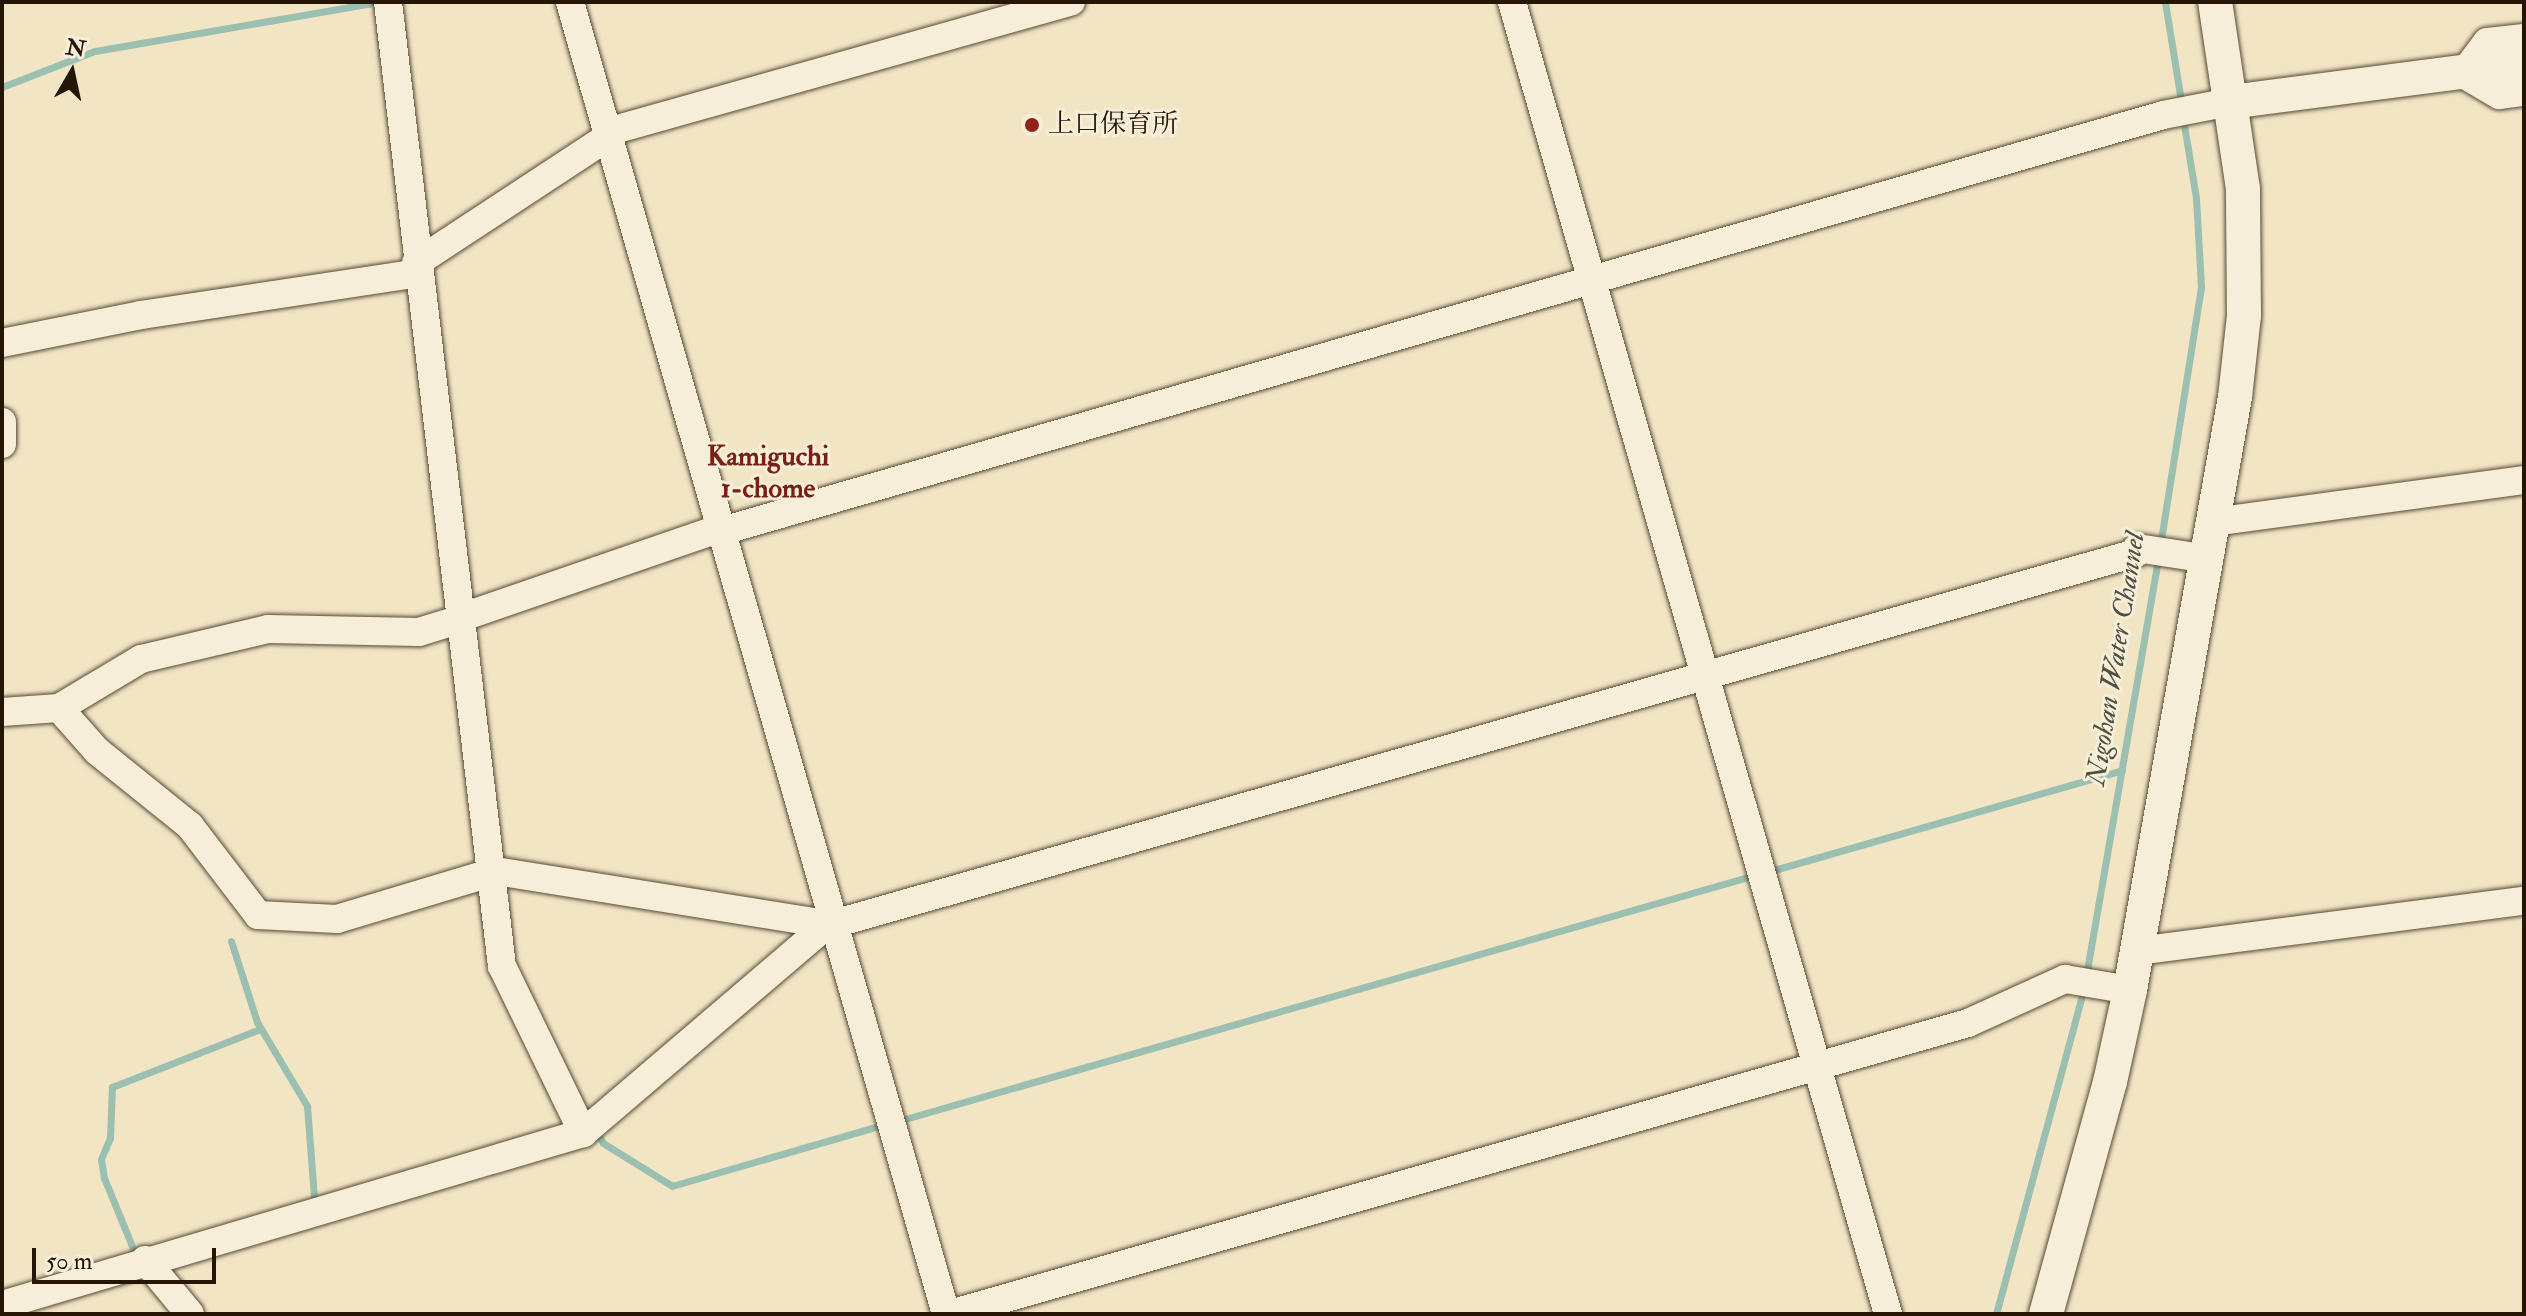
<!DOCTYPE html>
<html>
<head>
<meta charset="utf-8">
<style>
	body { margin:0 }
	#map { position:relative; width:2526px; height:1316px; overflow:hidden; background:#f1e5c4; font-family:"IM FELL Double Pica","Noto Serif JP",serif }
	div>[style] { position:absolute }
	.stream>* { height:7px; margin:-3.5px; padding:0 3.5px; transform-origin:3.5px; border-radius:3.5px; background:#9bbfb0 }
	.roads { filter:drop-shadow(0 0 2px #574934) drop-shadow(0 0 2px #574934) }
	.minor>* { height:28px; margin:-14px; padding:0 14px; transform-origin:14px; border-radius:14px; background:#f6eed9 }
	.tertiary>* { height:34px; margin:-17px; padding:0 17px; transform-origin:17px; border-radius:17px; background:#f6eed9 }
	.dots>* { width:22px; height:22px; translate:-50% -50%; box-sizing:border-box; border:4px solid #f6eed9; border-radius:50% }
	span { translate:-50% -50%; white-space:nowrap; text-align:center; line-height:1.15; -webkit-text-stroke:6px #f6eed9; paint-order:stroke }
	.poi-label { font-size:26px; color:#241504 }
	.left { translate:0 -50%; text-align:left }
	.neighbourhood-label { font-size:28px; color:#7a1f14; font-weight:700 }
	.water-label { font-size:28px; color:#4e5040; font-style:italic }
	.frame { position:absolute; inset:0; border:4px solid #241504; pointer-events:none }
	.north { position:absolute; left:32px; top:32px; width:80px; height:80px; -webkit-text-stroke:6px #f6eed9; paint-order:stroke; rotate:9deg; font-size:22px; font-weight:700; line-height:32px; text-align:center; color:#241504 }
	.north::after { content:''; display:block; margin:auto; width:28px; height:36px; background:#241504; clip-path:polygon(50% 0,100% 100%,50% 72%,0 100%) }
	.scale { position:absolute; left:32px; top:1248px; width:184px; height:36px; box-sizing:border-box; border:4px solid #241504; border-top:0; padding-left:10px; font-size:24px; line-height:28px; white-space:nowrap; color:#241504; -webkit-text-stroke:6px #f6eed9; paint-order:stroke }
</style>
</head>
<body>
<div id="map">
	<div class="stream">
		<div style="left:2165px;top:2px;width:106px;rotate:80.8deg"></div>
		<div style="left:2px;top:87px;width:100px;rotate:-21.2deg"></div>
		<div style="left:95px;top:51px;width:287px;rotate:-9.8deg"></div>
		<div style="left:2160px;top:546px;width:262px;rotate:-81deg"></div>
		<div style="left:2201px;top:287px;width:89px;rotate:-93.2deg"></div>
		<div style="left:2196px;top:198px;width:80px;rotate:-99.3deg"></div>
		<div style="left:1767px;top:872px;width:369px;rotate:-16deg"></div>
		<div style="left:231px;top:941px;width:85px;rotate:72.2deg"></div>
		<div style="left:257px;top:1022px;width:98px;rotate:59.2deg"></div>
		<div style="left:307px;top:1106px;width:90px;rotate:85.6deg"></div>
		<div style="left:2086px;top:976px;width:424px;rotate:-80.2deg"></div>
		<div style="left:898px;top:1121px;width:892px;rotate:-16.02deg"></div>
		<div style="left:595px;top:1130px;width:15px;rotate:58deg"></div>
		<div style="left:603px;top:1143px;width:81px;rotate:31.9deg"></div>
		<div style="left:672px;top:1186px;width:223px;rotate:-16.2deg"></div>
		<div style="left:134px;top:1251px;width:79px;rotate:-112.3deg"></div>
		<div style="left:104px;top:1178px;width:19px;rotate:-99deg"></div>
		<div style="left:101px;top:1159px;width:23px;rotate:-67deg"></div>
		<div style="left:110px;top:1138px;width:51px;rotate:-87.8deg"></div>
		<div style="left:112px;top:1087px;width:159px;rotate:-21.4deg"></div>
		<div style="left:1996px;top:1314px;width:338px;rotate:-74.9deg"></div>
	</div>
	<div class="roads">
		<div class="minor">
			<div style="left:388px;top:2px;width:971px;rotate:83.26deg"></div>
			<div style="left:502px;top:966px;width:186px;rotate:64.1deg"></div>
			<div style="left:570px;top:2px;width:1365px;rotate:74.01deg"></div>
			<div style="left:1512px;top:2px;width:1365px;rotate:74.01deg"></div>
			<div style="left:2524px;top:38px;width:37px;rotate:174deg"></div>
			<div style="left:2487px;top:42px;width:40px;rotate:127deg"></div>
			<div style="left:2463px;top:74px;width:42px;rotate:30.3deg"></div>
			<div style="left:2499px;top:95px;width:25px;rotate:-7deg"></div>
			<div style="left:607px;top:132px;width:482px;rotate:-15.7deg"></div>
			<div style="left:416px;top:263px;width:231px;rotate:-33.3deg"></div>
			<div style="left:2px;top:343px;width:142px;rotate:-11.4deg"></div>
			<div style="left:141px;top:315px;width:280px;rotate:-8.6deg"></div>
			<div style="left:2px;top:422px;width:22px;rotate:90deg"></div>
			<div style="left:2213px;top:522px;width:314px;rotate:-7.7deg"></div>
			<div style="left:722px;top:531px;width:1500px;rotate:-16.1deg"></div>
			<div style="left:2163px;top:115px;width:68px;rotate:-11deg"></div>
			<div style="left:2137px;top:548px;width:72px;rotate:8.8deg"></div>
			<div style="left:457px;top:619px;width:279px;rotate:-19deg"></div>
			<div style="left:59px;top:708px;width:57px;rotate:48.5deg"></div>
			<div style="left:97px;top:751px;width:119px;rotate:38.9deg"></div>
			<div style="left:190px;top:826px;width:112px;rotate:52.6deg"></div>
			<div style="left:258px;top:915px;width:79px;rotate:2.9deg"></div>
			<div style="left:337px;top:919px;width:160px;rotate:-16.7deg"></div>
			<div style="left:2px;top:712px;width:57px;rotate:-4deg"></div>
			<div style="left:59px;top:708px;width:96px;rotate:-30.9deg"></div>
			<div style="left:141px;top:659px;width:130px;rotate:-13.3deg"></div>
			<div style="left:268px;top:629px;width:151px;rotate:1.1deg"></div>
			<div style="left:419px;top:632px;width:41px;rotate:-17.1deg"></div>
			<div style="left:489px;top:870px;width:353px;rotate:9.1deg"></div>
			<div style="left:837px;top:923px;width:1351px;rotate:-15.9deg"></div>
			<div style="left:2137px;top:951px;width:390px;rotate:-7.4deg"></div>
			<div style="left:145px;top:1260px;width:70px;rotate:50.2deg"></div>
			<div style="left:2px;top:1305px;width:606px;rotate:-16.49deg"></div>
			<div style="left:583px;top:1133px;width:322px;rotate:-40.5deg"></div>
			<div style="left:950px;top:1314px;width:1059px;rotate:-15.95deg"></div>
			<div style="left:1968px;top:1023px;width:107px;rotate:-24.4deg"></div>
			<div style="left:2065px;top:979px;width:66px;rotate:9.6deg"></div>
		</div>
		<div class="tertiary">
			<div style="left:2230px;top:102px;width:296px;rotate:-7.4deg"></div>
			<div style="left:2046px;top:1314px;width:241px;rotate:-74.6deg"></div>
			<div style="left:2110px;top:1082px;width:94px;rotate:-77.7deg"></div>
			<div style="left:2130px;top:990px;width:602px;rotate:-79.96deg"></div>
			<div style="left:2235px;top:397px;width:82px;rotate:-83.7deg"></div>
			<div style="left:2244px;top:315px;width:126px;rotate:-90.5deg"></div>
			<div style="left:2243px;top:189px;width:189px;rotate:-98.5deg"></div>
		</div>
	</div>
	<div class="dots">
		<div style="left:1032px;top:125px;background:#8f2418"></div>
	</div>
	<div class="poi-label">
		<span class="left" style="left:1048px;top:125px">上口保育所</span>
	</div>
	<div class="neighbourhood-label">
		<span style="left:768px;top:473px">Kamiguchi<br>1-chome</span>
	</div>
	<div class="water-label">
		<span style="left:2116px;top:659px;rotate:-81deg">Nigohan Water Channel</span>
	</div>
	<div class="frame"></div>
	<div class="north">N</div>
	<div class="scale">50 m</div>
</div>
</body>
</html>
